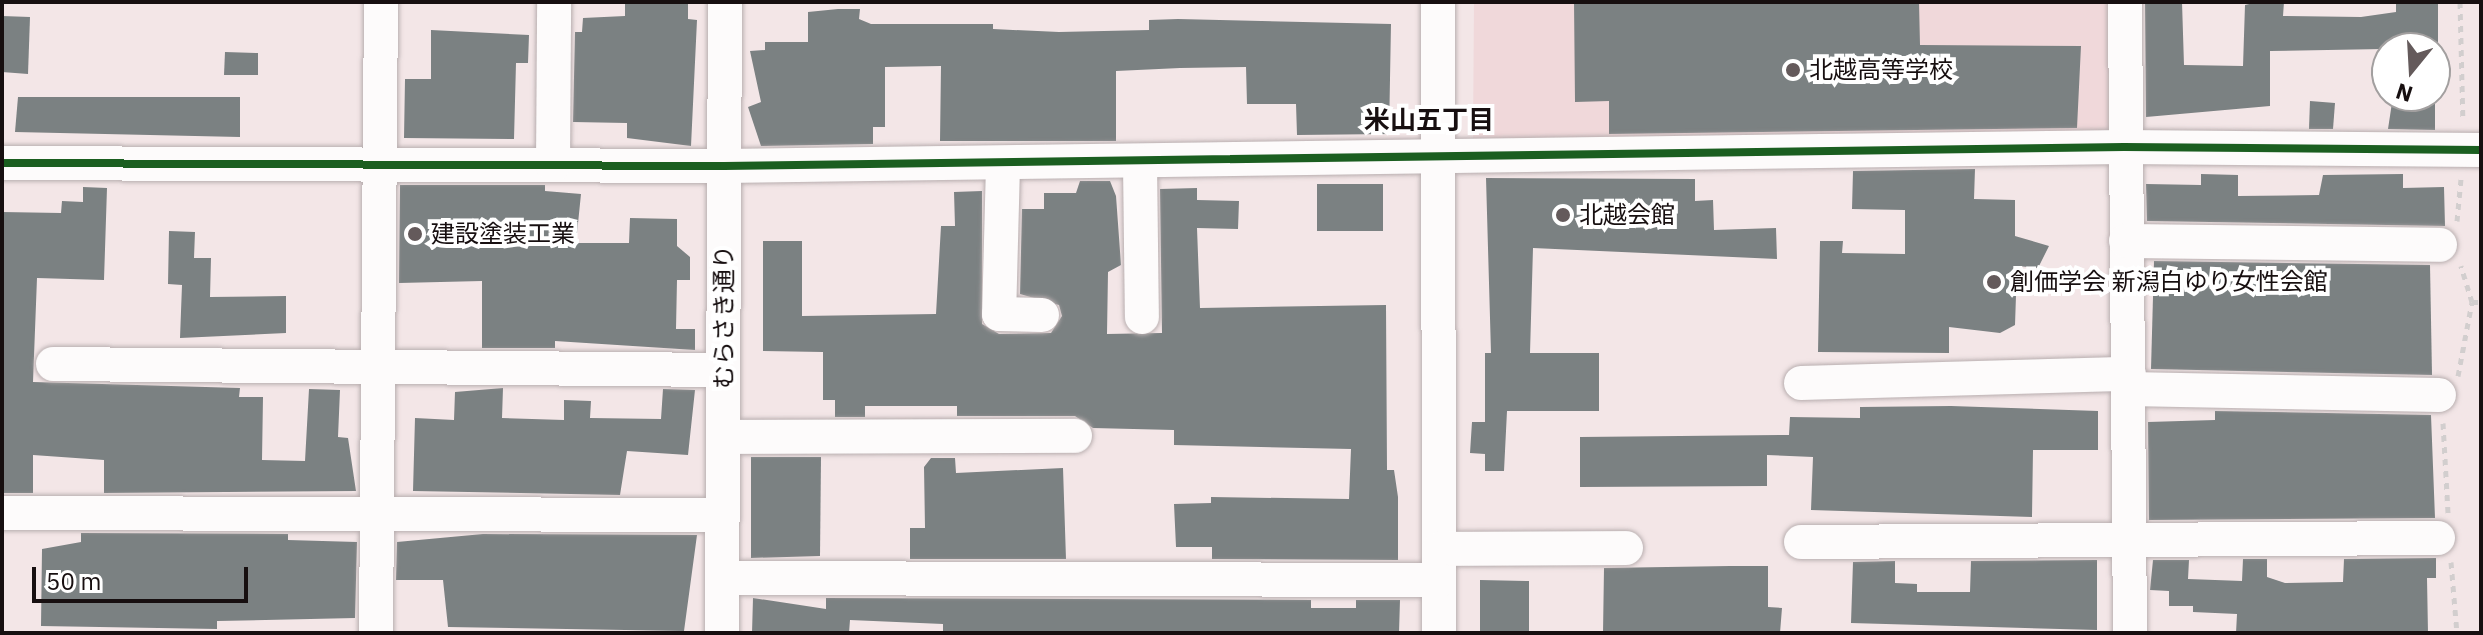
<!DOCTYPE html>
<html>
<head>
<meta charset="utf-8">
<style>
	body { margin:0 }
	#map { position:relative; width:2483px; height:635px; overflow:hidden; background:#f3e6e7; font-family:"IBM Plex Sans","Noto Sans JP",sans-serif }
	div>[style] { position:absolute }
	.built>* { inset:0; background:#f0d8da }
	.building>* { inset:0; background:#7b8182 }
	.path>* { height:5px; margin-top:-2.5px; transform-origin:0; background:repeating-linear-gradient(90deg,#d2cece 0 6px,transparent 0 12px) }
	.roads { filter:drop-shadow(0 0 2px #b8aeaf) drop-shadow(0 0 2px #b8aeaf) }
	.minor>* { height:34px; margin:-17px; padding:0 17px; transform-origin:17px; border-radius:17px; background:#fdfbfb }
	.cycleway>* { height:8px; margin:-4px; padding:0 4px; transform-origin:4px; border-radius:4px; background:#1b5e20 }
	.dots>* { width:22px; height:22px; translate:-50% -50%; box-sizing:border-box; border:4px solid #fff; border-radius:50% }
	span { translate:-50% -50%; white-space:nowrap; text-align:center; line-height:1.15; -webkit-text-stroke:8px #fff; paint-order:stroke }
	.poi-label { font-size:24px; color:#170f10 }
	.left { translate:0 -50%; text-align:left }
	.street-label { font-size:24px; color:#170f10 }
	.neighbourhood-label { font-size:26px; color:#170f10; font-weight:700 }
	.frame { position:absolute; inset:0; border:4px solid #170f10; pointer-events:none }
	.north { position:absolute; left:2371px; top:32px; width:80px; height:80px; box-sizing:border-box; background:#fff; border:2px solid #a29f9f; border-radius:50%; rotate:198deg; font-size:22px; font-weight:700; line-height:32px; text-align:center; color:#170f10 }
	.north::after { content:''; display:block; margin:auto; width:28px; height:36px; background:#645a5b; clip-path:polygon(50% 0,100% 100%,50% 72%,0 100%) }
	.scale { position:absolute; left:32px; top:567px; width:216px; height:36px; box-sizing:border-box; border:4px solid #170f10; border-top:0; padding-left:10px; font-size:24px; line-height:28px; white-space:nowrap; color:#170f10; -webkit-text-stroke:6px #fff; paint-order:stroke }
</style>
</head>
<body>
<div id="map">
	<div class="built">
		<div style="clip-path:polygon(1474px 2px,2114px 2px,2113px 138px,1473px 139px)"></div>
	</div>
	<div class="building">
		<div style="clip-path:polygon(625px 2px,688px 2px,688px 19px,697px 20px,691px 146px,627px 138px,627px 123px,573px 122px,575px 32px,582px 32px,583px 18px,625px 16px)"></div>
		<div style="clip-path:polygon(1574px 2px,1919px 2px,1920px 45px,2081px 46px,2077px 128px,1609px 134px,1609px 101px,1575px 102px)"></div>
		<div style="clip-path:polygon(2145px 2px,2182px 2px,2184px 65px,2243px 66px,2245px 5px,2258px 2px,2284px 2px,2283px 16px,2361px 17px,2396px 12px,2396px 2px,2438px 2px,2438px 48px,2270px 51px,2270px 106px,2146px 117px)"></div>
		<div style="clip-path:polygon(838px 9px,860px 9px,859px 19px,871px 24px,993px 24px,993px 29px,1059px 32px,1149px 30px,1149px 20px,1178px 19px,1391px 24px,1389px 134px,1297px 135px,1296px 104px,1247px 104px,1246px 67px,1180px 68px,1116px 71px,1116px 141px,940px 141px,941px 66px,885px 67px,885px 127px,873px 127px,873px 144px,761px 146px,748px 107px,761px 102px,750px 51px,765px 50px,765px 42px,808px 42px,808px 12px)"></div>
		<div style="clip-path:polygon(2px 16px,30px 17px,28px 74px,2px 72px)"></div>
		<div style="clip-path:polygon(431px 30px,529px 35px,528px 63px,516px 63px,514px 139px,404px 138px,405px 79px,431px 79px)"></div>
		<div style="clip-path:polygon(225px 52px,258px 53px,258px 75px,224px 75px)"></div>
		<div style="clip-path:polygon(2393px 96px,2435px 96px,2435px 130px,2388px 129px)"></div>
		<div style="clip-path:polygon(18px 97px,240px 97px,240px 137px,15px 132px)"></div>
		<div style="clip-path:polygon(2310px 101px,2335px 103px,2333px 129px,2309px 129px)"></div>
		<div style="clip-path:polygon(1975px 169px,1974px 199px,2015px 200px,2015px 236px,2049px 246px,2038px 268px,2017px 266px,2015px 325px,2000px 333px,1949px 327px,1949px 353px,1818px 352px,1820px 241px,1843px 241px,1842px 253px,1905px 254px,1905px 210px,1852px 209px,1853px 171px)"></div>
		<div style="clip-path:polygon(2201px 174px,2238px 175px,2238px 196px,2319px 195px,2323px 175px,2403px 174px,2403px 188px,2444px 187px,2445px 226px,2147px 221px,2146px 184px,2201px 185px)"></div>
		<div style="clip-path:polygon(1486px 178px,1695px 179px,1695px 201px,1713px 200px,1714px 230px,1776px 228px,1777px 259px,1533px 248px,1530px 353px,1599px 353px,1599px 411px,1507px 411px,1504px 471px,1485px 471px,1485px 454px,1470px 453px,1472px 422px,1485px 422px,1485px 353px,1491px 353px)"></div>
		<div style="clip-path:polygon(1080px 181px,1110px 181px,1116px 196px,1121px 265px,1108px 272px,1107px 334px,1162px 333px,1160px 189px,1197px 188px,1197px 200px,1239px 201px,1238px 229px,1197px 228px,1200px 308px,1386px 305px,1387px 470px,1394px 470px,1398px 497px,1398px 560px,1212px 559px,1212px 547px,1176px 547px,1174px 504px,1211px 503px,1211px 497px,1349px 499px,1351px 449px,1174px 445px,1174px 430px,1093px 428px,1075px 416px,957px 416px,957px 406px,865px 406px,865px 417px,835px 417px,835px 400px,823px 400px,823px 352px,763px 351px,763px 241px,802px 241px,802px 316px,936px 314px,941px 226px,955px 226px,954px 192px,982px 191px,982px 324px,999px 334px,1051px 333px,1062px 316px,1059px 305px,1020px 294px,1022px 209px,1044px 209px,1044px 193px,1076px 193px)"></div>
		<div style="clip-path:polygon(1317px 184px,1383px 184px,1383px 231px,1317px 231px)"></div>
		<div style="clip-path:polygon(400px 185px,545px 185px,545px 191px,581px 194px,576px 243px,629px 243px,630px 218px,677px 219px,677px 246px,690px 257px,690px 280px,677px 280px,676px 329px,695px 329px,695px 350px,555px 341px,555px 348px,482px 348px,482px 281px,399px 283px)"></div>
		<div style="clip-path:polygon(83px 187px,107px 188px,104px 280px,37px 278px,33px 382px,240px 388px,239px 397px,263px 397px,262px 460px,305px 461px,309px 389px,340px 390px,338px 437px,348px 438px,356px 491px,104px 493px,104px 460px,33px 455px,33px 493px,2px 493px,2px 212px,61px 213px,62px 201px,83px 202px)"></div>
		<div style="clip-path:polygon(169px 231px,195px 232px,194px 258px,211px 258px,210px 297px,286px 296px,286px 333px,180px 338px,182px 285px,168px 284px)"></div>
		<div style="clip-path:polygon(2154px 261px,2430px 265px,2432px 375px,2151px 369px)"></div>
		<div style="clip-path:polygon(503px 388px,502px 418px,564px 420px,564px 400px,591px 401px,590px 418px,661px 419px,663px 389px,695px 390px,688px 455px,627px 451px,620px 495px,413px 491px,415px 418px,454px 420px,455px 392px)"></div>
		<div style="clip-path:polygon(1951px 406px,2098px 411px,2098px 450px,2033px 450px,2032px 517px,1811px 510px,1813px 457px,1767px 455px,1767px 486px,1580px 487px,1580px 437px,1789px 435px,1790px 417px,1860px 418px,1860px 407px)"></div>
		<div style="clip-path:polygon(2215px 411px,2431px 415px,2435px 518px,2149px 520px,2148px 422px,2215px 420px)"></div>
		<div style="clip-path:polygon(751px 457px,821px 457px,820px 556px,751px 558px)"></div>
		<div style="clip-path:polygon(931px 458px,955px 458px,956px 473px,1063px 468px,1066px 559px,910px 559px,910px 528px,925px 528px,924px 467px)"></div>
		<div style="clip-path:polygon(81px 533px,288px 534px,288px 540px,357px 542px,355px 618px,217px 621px,217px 629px,41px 626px,42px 549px,81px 542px)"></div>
		<div style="clip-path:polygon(483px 534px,697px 535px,684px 631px,448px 627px,443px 580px,396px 580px,397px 542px)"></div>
		<div style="clip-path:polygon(2436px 558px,2436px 578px,2427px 578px,2428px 633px,2236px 633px,2237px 614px,2193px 612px,2193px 606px,2169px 606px,2169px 591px,2150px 590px,2153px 560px,2189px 560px,2188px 579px,2242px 581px,2243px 559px,2267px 559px,2267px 577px,2285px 583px,2343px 582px,2344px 559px)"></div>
		<div style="clip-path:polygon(2097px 560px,2097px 630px,1851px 623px,1853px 562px,1895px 561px,1895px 583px,1917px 584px,1917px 592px,1970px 592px,1971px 561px)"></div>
		<div style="clip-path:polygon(1730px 566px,1768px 566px,1768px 607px,1782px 608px,1780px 633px,1603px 633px,1604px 568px)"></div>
		<div style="clip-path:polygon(1480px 580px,1529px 581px,1529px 633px,1480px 633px)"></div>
		<div style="clip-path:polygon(753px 598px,826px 609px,826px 598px,1311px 600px,1311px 608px,1356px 608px,1356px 600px,1400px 600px,1399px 633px,943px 633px,943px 624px,850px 620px,849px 633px,752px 633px)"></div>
	</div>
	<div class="path">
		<div style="left:2460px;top:2px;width:119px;rotate:88.6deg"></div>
		<div style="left:2457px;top:221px;width:42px;rotate:-84.6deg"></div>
		<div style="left:2472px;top:302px;width:9px"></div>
		<div style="left:2458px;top:376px;width:75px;rotate:-79.3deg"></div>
		<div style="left:2472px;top:302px;width:38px;rotate:-107deg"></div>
		<div style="left:2443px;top:423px;width:90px;rotate:86.8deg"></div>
		<div style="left:2451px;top:562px;width:71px;rotate:85.2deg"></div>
	</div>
	<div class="roads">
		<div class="minor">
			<div style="left:1438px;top:2px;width:631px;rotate:89.91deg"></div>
			<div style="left:2125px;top:2px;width:631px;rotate:89.55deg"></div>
			<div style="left:2px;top:163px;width:722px;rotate:0.24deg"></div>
			<div style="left:724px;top:166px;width:1400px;rotate:-0.78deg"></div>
			<div style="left:2124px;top:147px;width:357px;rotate:0.5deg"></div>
			<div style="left:1140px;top:163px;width:154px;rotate:89.3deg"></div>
			<div style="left:553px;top:165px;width:163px;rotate:-89.6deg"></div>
			<div style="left:1003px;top:165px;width:149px;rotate:91.5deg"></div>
			<div style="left:999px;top:314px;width:43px;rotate:1.3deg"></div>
			<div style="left:2126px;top:241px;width:314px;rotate:0.7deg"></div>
			<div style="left:53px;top:364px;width:670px;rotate:0.51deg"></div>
			<div style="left:1801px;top:383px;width:328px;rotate:-1.6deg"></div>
			<div style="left:2129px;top:389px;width:310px;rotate:1.1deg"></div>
			<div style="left:723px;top:437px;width:352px;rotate:-0.2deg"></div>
			<div style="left:2px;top:513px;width:721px;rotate:0.16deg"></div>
			<div style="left:1801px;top:542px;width:637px;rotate:-0.36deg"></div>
			<div style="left:1439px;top:549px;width:187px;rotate:-0.3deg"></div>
			<div style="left:723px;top:578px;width:716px;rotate:0.16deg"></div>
			<div style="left:376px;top:633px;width:631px;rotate:-89.55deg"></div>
			<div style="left:722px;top:633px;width:631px;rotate:-89.73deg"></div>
		</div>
	</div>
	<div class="cycleway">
		<div style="left:2px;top:163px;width:722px;rotate:0.24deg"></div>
		<div style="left:724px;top:166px;width:1400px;rotate:-0.78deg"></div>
		<div style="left:2124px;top:147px;width:357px;rotate:0.5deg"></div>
	</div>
	<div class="dots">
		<div style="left:1793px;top:70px;background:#645a5b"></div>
		<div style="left:1563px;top:215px;background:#645a5b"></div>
		<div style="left:415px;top:234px;background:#645a5b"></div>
		<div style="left:1994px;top:282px;background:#645a5b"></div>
	</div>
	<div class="poi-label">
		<span class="left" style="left:1809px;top:70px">北越高等学校</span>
		<span class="left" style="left:1579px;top:215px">北越会館</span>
		<span class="left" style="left:431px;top:234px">建設塗装工業</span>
		<span class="left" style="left:2010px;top:282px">創価学会 新潟白ゆり女性会館</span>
	</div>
	<div class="street-label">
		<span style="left:724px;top:317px;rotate:-90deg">むらさき通り</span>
	</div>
	<div class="neighbourhood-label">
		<span style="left:1429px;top:120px">米山五丁目</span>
	</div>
	<div class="frame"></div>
	<div class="north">N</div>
	<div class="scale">50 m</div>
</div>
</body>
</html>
